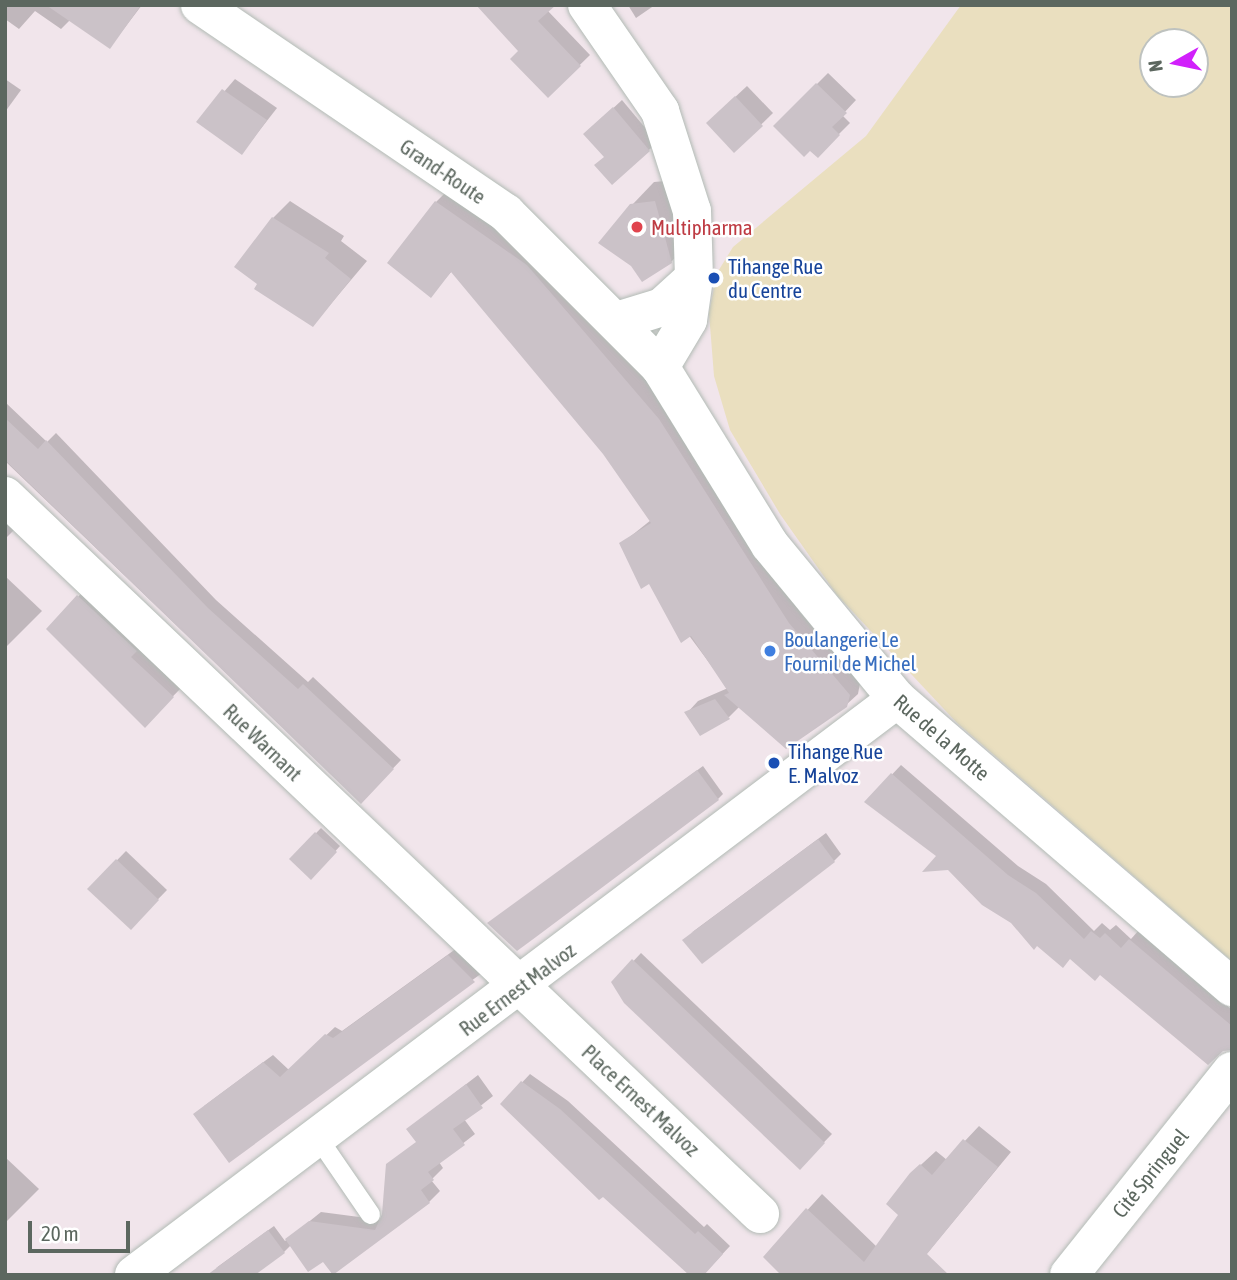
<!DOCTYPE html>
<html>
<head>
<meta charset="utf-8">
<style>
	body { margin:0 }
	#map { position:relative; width:1237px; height:1280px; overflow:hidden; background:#f1e5eb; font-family:"Asap Condensed",sans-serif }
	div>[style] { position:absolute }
	.green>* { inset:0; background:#eadfbf }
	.shadow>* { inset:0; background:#0003 }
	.building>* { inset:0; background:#cbc2c8 }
	.roads { filter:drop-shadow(0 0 2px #b2bbb5) drop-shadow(0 0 2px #b2bbb5) }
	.service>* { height:19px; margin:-9.5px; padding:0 9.5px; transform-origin:9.5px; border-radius:9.5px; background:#fff }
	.minor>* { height:38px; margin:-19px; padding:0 19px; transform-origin:19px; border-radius:19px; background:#fff }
	.tertiary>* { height:38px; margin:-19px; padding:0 19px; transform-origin:19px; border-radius:19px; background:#fff }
	.dots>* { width:19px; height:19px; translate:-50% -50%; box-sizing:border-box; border:4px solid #fff; border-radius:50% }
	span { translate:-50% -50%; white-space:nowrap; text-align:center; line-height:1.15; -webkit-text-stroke:5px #fff; paint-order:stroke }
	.street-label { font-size:21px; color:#5c675f }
	.health-label { font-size:21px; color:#be3a42 }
	.left { translate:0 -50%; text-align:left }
	.transit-label { font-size:21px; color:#164399 }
	.shop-label { font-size:21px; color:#366cbe }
	.frame { position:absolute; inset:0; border:7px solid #5c675f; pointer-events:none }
	.north { position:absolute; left:1139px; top:28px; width:70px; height:70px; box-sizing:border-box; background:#fff; border:2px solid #bec2bf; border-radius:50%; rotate:261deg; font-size:19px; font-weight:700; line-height:28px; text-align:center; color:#5c675f }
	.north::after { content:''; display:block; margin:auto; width:24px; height:32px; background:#d120fb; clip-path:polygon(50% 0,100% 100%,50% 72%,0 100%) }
	.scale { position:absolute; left:28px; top:1221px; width:102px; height:32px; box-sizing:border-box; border:4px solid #5c675f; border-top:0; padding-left:9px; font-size:21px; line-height:24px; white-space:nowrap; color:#5c675f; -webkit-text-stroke:5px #fff; paint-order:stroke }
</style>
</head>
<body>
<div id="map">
	<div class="green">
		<div style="clip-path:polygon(evenodd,961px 5px,1232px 5px,1232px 961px,957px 723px,837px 595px,780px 514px,730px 430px,714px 376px,709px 313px,717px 273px,733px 247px,866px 136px,961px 5px,1153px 42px,1195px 42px,1195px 84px,1153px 84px,1153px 42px)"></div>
	</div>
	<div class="shadow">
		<div style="clip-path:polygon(5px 5px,142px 5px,110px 47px,70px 20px,61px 29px,35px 11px,19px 29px,5px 19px)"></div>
		<div style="clip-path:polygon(478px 5px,547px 10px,590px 55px,548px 96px,520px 51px)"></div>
		<div style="clip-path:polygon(628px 5px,655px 5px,636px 18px)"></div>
		<div style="clip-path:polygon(828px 73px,856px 100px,842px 115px,850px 123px,829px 144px,810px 148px,775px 126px)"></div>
		<div style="clip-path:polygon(5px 79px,21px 90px,5px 112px)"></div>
		<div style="clip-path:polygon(235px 79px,277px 108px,242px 153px,198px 122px)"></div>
		<div style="clip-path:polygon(747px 86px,773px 113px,734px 151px,719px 112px)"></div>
		<div style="clip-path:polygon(622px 100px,657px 142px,649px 150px,605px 157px,594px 126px)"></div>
		<div style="clip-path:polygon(677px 180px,693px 239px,671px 262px,632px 205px,654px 182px)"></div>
		<div style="clip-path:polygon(447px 191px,538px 254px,670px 408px,800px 612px,860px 683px,858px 694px,846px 705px,740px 706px,729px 717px,687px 713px,698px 701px,728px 688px,621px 544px,651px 520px,604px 453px,452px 271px,430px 296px,436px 202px)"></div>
		<div style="clip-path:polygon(290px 201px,344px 236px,341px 241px,367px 261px,313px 325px,273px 218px)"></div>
		<div style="clip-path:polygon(5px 402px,47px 442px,56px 433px,216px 600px,308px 682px,313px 677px,401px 760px,361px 802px,5px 461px)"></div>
		<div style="clip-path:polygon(5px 519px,15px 529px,5px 539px)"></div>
		<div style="clip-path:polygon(5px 576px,42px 611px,5px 648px)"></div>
		<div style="clip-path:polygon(87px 587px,182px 687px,145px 725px,49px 629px)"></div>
		<div style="clip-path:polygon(901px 765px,1018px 866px,1046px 884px,1094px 931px,1102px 923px,1110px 930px,1116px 925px,1131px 939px,1139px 930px,1232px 1010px,1232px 1050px,1012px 922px,938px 856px,866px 802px)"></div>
		<div style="clip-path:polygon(703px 766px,723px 794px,718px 799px,489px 923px)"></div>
		<div style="clip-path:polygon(321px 828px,340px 846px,311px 878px,291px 859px)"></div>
		<div style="clip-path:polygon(826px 833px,841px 854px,834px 861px,691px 933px)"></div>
		<div style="clip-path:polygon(126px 851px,167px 890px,131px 927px,90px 888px)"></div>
		<div style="clip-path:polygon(457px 948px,482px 973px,307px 1101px,204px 1106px,273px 1055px,289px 1070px,335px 1027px,342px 1031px)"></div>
		<div style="clip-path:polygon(641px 953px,832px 1134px,800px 1167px,613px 983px)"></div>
		<div style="clip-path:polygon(530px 1074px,568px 1101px,704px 1227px,707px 1224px,730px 1246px,703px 1275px,502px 1104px)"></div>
		<div style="clip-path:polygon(478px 1075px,493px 1096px,464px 1119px,475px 1134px,439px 1162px,443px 1168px,431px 1180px,440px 1191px,429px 1202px,332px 1273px,323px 1260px,291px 1245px,284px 1252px,216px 1268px,274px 1226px,285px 1241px,321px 1212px,382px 1220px,388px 1165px,424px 1138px,408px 1129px)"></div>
		<div style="clip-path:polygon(979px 1126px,1011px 1152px,909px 1275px,765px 1257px,822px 1194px,877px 1247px,901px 1214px,911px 1174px,936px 1151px,947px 1160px)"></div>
		<div style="clip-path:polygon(5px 1157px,39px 1189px,7px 1221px,5px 1220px)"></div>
	</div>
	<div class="building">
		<div style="clip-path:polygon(46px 5px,141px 5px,110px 49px)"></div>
		<div style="clip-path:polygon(476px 5px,556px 5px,538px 21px,581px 66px,548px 98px,510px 59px,518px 51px)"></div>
		<div style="clip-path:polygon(816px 83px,847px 113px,832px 127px,840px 135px,818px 158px,810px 151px,804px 157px,773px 126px)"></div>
		<div style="clip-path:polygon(222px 89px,267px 120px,242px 155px,196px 122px)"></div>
		<div style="clip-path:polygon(735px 96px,763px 126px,734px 153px,706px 123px)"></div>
		<div style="clip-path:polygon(613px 107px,650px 151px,612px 185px,594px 165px,604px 157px,583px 134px)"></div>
		<div style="clip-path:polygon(435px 201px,527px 265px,659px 419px,789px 623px,850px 695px,847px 707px,786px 749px,724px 695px,729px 693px,691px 636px,681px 643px,649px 584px,641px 589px,619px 543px,651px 523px,603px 454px,451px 272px,431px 298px,387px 263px)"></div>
		<div style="clip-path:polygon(655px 201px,672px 263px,642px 282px,631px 266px,598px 243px,630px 204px)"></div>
		<div style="clip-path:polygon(272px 217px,329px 253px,325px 258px,351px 279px,313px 327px,254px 289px,257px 284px,234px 267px)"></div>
		<div style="clip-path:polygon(5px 418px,38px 449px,46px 440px,208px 608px,298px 689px,303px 684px,394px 769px,361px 804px,5px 460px)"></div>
		<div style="clip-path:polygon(77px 595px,137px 651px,131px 657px,174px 697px,145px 728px,46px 629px)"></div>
		<div style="clip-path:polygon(715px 699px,730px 719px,700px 736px,684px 712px)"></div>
		<div style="clip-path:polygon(697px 770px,719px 800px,536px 937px,517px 951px,487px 923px)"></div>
		<div style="clip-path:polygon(891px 773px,1008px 875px,1036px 893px,1084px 939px,1091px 931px,1100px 938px,1105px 933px,1121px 948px,1129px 939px,1232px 1026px,1232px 1050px,1223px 1051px,1208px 1065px,1100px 975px,1095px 981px,1070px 959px,1063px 968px,1037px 946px,1034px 950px,1011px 923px,982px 905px,948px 870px,922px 872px,936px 856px,864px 802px)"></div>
		<div style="clip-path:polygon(315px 832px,337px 852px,311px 880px,289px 859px)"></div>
		<div style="clip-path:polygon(818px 839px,835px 862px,702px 964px,682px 940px)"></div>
		<div style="clip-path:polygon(116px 859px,159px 900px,131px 930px,87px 889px)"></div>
		<div style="clip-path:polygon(448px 955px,475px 982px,229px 1163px,193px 1114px,263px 1062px,280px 1077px,325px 1034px,333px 1038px)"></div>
		<div style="clip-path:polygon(632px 959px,825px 1143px,800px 1170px,624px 1003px,611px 982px)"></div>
		<div style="clip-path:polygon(521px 1081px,560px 1109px,695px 1234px,698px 1231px,723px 1254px,704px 1275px,689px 1275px,603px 1197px,599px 1200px,500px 1104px)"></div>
		<div style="clip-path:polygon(466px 1084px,483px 1108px,453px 1129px,465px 1145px,428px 1172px,434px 1180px,421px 1190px,430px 1203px,333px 1275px,323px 1262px,308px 1272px,285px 1239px,309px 1221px,375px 1230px,382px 1214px,386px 1164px,416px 1142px,406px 1129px)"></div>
		<div style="clip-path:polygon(963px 1139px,998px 1167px,927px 1254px,949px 1275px,781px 1275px,763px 1257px,806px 1208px,864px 1262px,898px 1215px,886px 1204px,910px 1173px,920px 1164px,932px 1175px)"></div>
		<div style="clip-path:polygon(268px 1230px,285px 1253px,255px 1275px,207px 1275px)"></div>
	</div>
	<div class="roads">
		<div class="service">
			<div style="left:318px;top:1138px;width:92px;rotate:55.6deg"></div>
		</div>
		<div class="minor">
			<div style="left:587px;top:5px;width:129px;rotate:55.4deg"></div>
			<div style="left:660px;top:111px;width:105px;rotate:72.3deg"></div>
			<div style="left:692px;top:211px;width:67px;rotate:88.3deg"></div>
			<div style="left:694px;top:278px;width:42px;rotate:98.1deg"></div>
			<div style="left:688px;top:320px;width:55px;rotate:120.8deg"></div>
			<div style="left:617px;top:321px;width:47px;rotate:-17.3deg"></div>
			<div style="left:662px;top:307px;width:43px;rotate:-42.2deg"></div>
			<div style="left:5px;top:496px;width:1042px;rotate:43.56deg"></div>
			<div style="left:134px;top:1275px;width:956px;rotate:-37.05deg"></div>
			<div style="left:1069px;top:1275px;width:261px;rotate:-51.4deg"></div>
		</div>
		<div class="tertiary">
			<div style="left:200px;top:5px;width:370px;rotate:34.2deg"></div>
			<div style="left:506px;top:213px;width:218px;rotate:45deg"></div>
			<div style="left:660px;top:367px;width:209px;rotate:58.3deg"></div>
			<div style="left:770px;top:545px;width:200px;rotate:50.5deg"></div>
			<div style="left:897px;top:699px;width:442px;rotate:40.7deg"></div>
		</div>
	</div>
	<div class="dots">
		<div style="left:637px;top:227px;background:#e0444e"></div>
		<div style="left:714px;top:278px;background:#1a4fb4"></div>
		<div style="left:770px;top:651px;background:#3f7fe0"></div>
		<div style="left:774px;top:763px;background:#1a4fb4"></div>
	</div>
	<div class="street-label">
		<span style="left:443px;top:171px;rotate:34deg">Grand-Route</span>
		<span style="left:942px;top:737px;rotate:41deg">Rue de la Motte</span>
		<span style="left:263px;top:742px;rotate:44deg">Rue Warnant</span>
		<span style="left:517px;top:989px;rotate:-37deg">Rue Ernest Malvoz</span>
		<span style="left:641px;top:1100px;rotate:43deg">Place Ernest Malvoz</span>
		<span style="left:1150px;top:1173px;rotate:-51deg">Cité Springuel</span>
	</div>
	<div class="health-label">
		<span class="left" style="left:651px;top:227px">Multipharma</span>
	</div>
	<div class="transit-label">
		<span class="left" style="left:728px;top:278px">Tihange Rue<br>du Centre</span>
		<span class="left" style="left:788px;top:763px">Tihange Rue<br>E. Malvoz</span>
	</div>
	<div class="shop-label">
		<span class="left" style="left:784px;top:651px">Boulangerie Le<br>Fournil de Michel</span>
	</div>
	<div class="frame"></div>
	<div class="north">N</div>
	<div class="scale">20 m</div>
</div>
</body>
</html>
